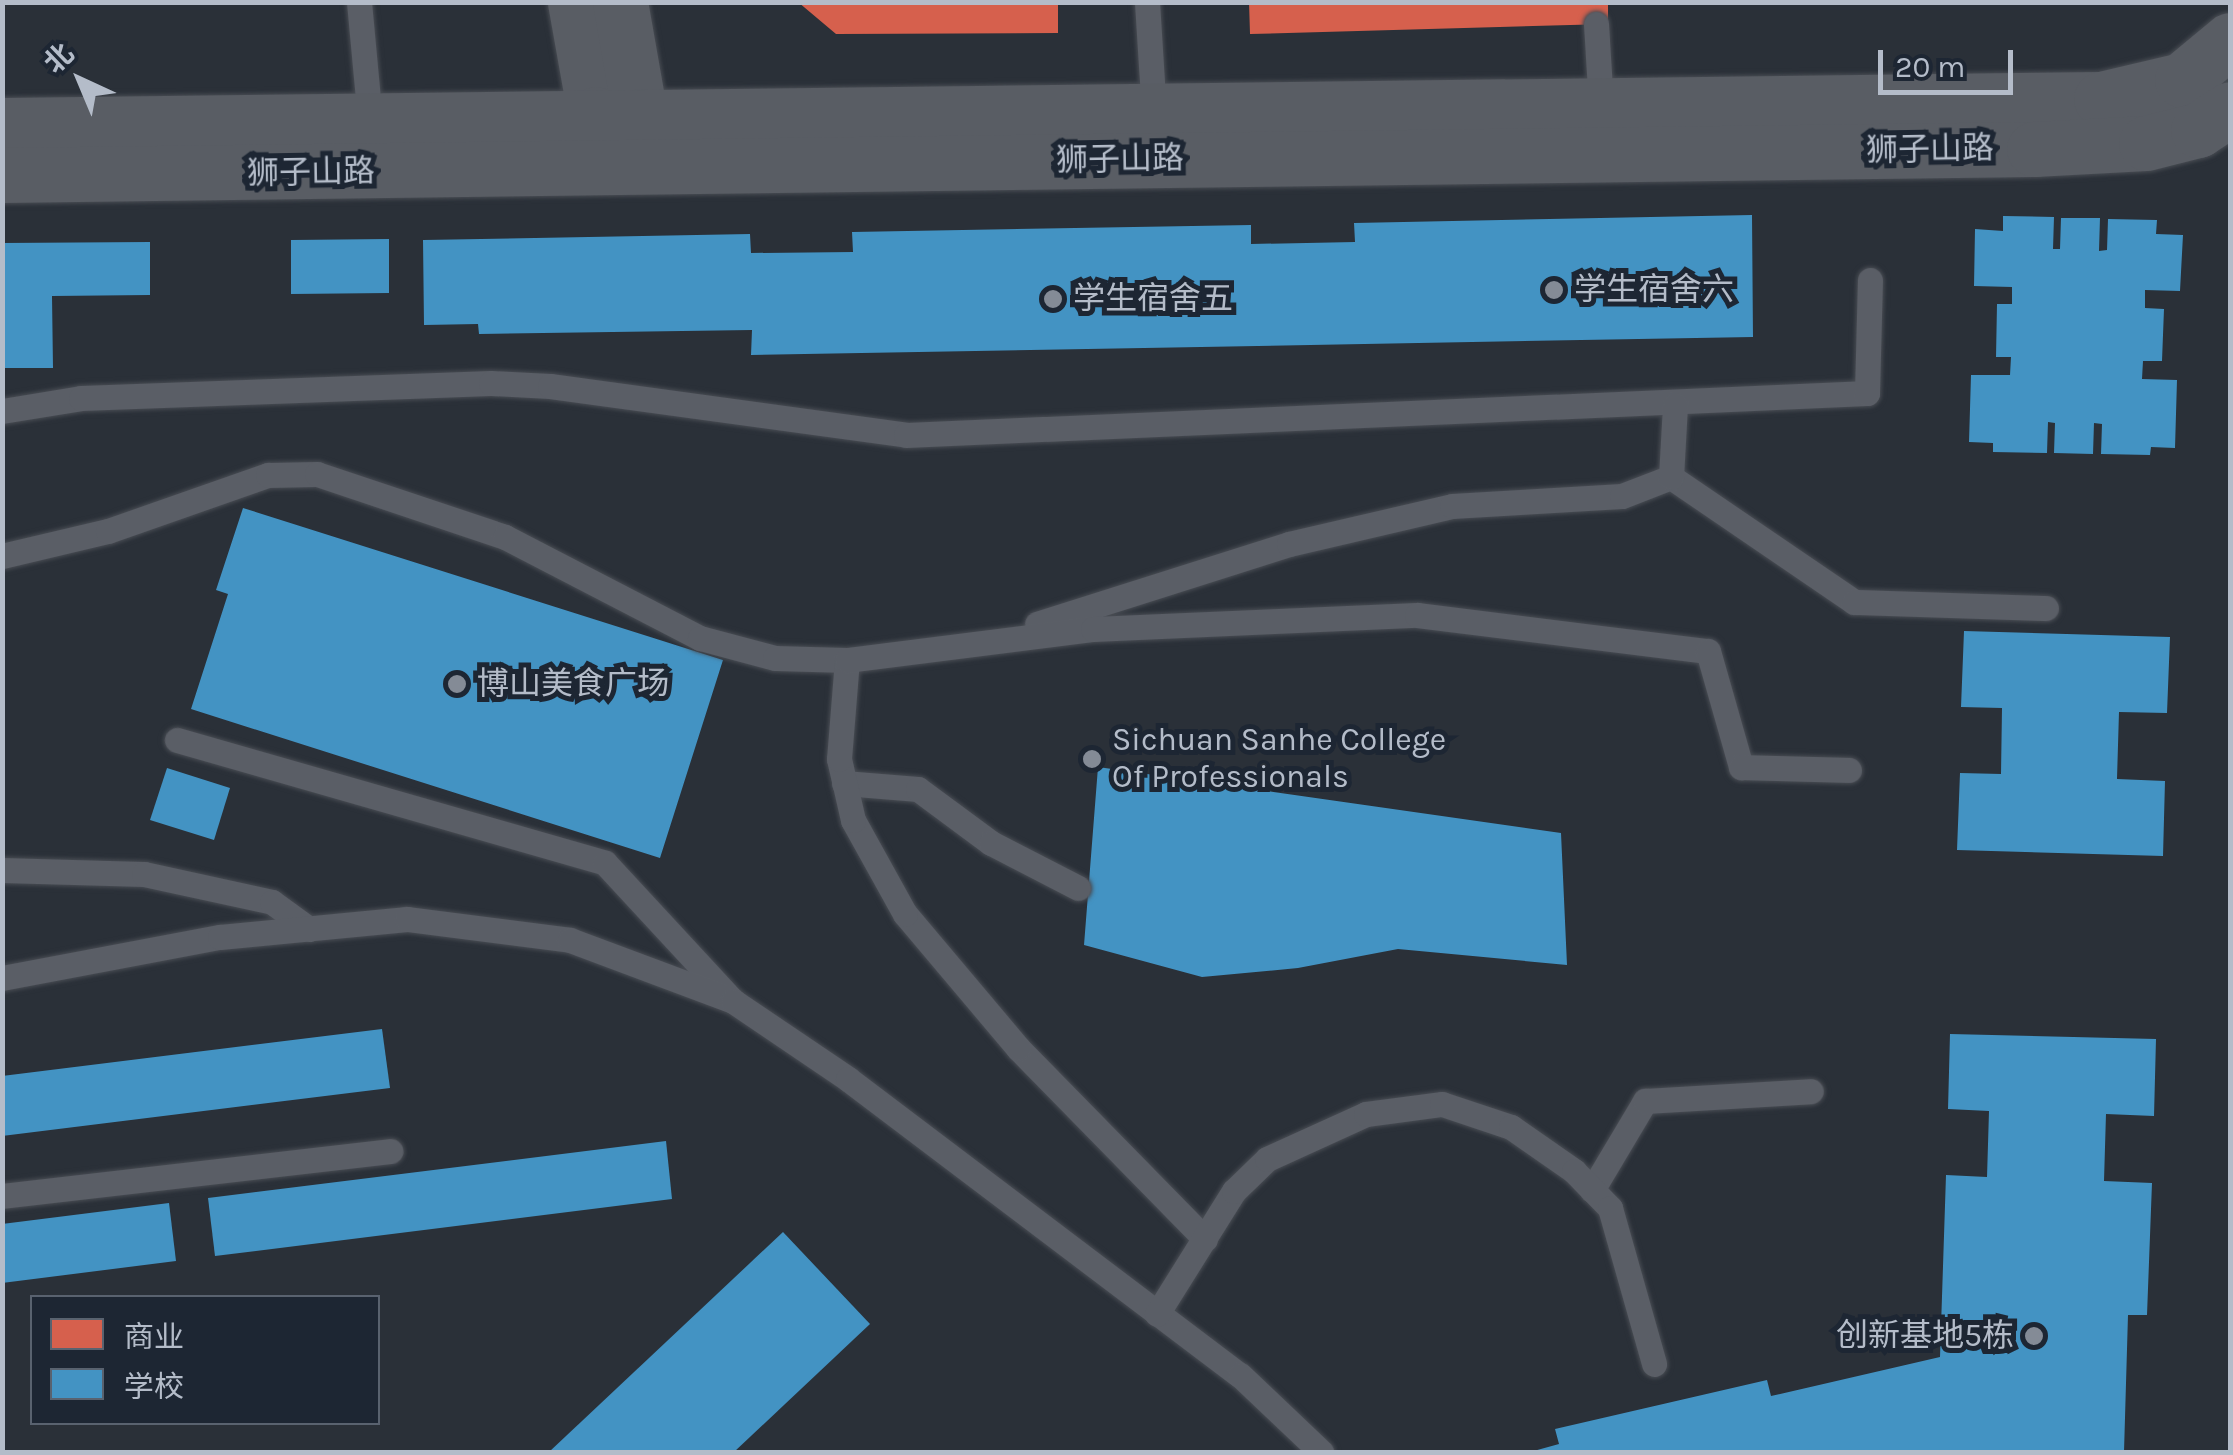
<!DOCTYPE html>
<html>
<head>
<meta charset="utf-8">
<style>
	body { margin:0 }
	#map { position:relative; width:2233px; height:1455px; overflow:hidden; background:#2a3038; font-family:Karla,"Noto Sans SC",sans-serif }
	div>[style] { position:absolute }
	.shops>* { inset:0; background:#d6604d }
	.schools>* { inset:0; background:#4393c3 }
	.roads { filter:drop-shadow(0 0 2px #484c53) drop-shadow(0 0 2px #484c53) }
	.lane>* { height:25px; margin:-12.5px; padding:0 12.5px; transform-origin:12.5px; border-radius:12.5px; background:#5a5e66 }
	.secondary>* { height:55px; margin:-27.5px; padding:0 27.5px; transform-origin:27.5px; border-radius:27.5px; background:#595d64 }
	.dots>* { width:28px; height:28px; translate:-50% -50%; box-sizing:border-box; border:5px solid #1d2633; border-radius:50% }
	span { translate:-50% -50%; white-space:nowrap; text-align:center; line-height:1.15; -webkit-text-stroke:10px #1d2633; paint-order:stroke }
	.street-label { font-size:32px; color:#b4bcc9 }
	.poi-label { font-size:32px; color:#b4bcc9 }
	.left { translate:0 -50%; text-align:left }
	.right { translate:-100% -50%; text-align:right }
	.frame { position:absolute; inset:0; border:5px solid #b4bcc9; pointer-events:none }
	.legend { position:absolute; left:30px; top:1295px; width:350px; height:130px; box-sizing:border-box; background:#1d2633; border:2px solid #59626f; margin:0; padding:12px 18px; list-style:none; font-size:30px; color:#b4bcc9 }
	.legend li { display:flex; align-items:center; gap:20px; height:50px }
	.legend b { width:50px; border:2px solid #59626f }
	.north { position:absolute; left:30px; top:30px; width:100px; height:100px; -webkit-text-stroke:8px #1d2633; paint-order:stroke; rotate:316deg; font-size:28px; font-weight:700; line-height:40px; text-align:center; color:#b4bcc9 }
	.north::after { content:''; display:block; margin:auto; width:35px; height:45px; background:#b4bcc9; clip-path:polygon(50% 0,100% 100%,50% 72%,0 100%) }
	.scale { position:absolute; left:1878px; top:50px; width:135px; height:45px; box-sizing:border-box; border:5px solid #b4bcc9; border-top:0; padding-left:12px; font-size:30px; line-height:35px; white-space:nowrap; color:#b4bcc9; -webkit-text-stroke:8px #1d2633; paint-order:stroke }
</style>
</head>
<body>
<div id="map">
	<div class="shops">
		<div style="clip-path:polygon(798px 2px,1058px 2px,1058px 33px,836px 34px)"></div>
		<div style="clip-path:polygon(1249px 2px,1608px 2px,1608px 24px,1250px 34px)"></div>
	</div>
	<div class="schools">
		<div style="clip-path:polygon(1752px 215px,1753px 337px,751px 355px,752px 330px,479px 334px,478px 324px,424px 325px,423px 240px,750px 234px,751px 253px,853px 252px,852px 232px,1251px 225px,1251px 244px,1355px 242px,1354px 223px)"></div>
		<div style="clip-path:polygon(2003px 216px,2054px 217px,2053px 249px,2060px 249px,2061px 218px,2100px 218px,2099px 251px,2107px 250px,2108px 219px,2157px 220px,2156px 234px,2183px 235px,2180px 291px,2145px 290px,2145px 308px,2164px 309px,2162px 361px,2143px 361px,2142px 379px,2177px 380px,2175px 448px,2151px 447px,2150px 455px,2101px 454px,2102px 424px,2094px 423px,2093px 454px,2054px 453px,2055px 423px,2048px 422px,2047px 453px,1993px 452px,1993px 443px,1969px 442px,1971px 375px,2010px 375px,2011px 357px,1996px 357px,1997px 304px,2012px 304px,2012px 287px,1974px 286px,1975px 229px,2003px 231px)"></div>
		<div style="clip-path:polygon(389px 239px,389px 293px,291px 294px,291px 240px)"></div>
		<div style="clip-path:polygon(150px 242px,150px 295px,52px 296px,53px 368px,2px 368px,2px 243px)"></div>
		<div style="clip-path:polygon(243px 508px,723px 660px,660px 858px,191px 709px,228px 594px,216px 590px)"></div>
		<div style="clip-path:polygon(1964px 631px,2170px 637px,2167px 713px,2119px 712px,2117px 779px,2165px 781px,2163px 856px,1957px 850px,1960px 773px,2001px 774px,2002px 708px,1961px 707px)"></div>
		<div style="clip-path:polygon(1098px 767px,1561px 833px,1567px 965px,1398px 949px,1298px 968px,1202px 977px,1084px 945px)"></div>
		<div style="clip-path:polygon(167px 768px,230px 788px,214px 840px,150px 820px)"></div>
		<div style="clip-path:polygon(382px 1029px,390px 1088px,2px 1136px,2px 1076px)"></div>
		<div style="clip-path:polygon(1950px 1034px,2156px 1039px,2154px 1116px,2106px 1114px,2104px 1181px,2152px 1183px,2147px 1315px,2128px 1315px,2124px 1452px,1530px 1452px,1559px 1444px,1555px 1429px,1767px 1380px,1771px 1396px,1940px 1357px,1946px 1175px,1987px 1177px,1989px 1111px,1948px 1109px)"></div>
		<div style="clip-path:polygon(666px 1141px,672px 1199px,215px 1256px,208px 1198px)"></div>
		<div style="clip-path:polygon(169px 1203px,176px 1261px,2px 1283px,2px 1224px)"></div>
		<div style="clip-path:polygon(783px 1232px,870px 1324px,734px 1452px,549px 1452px)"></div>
	</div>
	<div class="roads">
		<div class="lane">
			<div style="left:359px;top:2px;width:120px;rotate:84.7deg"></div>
			<div style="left:1147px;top:2px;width:112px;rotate:86.4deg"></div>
			<div style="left:1596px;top:24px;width:81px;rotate:86.5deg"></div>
			<div style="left:2px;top:411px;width:80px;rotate:-9.3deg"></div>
			<div style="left:81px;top:398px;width:410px;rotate:-2.1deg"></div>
			<div style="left:491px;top:383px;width:59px;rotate:2.9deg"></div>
			<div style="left:550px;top:386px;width:359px;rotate:7.8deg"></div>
			<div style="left:906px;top:435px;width:962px;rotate:-2.5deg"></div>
			<div style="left:1867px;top:393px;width:113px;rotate:-88.5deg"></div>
			<div style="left:1671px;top:477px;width:222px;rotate:34.3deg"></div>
			<div style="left:1854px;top:602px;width:192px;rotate:1.8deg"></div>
			<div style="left:2px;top:556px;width:109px;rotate:-13.3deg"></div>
			<div style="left:108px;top:531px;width:170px;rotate:-19.3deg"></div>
			<div style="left:268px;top:475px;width:49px;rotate:-1.2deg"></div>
			<div style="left:317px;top:474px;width:198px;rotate:18.5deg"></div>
			<div style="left:505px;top:537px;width:220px;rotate:27.4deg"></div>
			<div style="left:700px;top:638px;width:78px;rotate:14.9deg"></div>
			<div style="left:775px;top:658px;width:72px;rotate:1.6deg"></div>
			<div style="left:1037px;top:624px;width:264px;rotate:-17.6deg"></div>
			<div style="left:1289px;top:544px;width:167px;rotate:-13.1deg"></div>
			<div style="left:1452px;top:506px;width:170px;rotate:-3.4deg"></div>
			<div style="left:1622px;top:496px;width:53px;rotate:-21.2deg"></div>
			<div style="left:1671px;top:477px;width:72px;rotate:-86.8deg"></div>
			<div style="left:177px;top:740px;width:445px;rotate:16deg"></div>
			<div style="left:605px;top:863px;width:184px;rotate:47.2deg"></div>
			<div style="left:844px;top:783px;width:74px;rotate:4.6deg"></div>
			<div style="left:918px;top:789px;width:91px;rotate:36.5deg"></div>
			<div style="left:991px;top:843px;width:98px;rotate:27.3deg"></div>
			<div style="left:2px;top:870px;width:142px;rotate:1.6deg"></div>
			<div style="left:144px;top:874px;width:131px;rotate:12.3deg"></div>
			<div style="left:272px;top:902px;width:46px;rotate:36.1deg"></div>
			<div style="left:2px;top:978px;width:222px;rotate:-10.7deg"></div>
			<div style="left:220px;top:937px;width:188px;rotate:-5.5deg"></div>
			<div style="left:407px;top:919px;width:164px;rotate:7.3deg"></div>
			<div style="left:570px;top:940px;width:174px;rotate:20.5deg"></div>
			<div style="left:733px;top:1001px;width:139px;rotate:34.1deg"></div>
			<div style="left:848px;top:1079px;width:491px;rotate:37.1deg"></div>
			<div style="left:1240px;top:1375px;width:112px;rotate:43.5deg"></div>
			<div style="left:1592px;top:1190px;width:104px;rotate:-59.2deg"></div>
			<div style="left:1645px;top:1101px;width:166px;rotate:-3.4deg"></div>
			<div style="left:2px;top:1196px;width:391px;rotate:-6.6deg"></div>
			<div style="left:1205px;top:1239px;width:267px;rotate:-134.4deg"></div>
			<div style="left:1018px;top:1048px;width:175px;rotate:-130.1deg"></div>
			<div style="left:905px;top:914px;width:107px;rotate:-119deg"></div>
			<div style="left:853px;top:820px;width:63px;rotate:-102.9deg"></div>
			<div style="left:839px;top:759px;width:99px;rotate:-85.4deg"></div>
			<div style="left:847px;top:660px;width:248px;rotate:-7.2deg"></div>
			<div style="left:1093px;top:629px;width:324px;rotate:-2.5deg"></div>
			<div style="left:1417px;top:615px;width:293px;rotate:7.1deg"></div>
			<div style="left:1708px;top:651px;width:121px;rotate:74.1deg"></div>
			<div style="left:1741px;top:767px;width:108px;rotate:1.6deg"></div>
			<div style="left:1157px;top:1314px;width:145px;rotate:-58deg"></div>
			<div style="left:1234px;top:1191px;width:46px;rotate:-44.1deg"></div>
			<div style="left:1267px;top:1159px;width:109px;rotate:-24.4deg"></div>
			<div style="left:1366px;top:1114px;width:77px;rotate:-7.5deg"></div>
			<div style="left:1442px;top:1104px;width:73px;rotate:18.4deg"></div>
			<div style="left:1511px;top:1127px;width:77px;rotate:34.9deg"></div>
			<div style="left:1574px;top:1171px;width:52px;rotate:45.8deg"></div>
			<div style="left:1610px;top:1208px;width:162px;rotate:74.2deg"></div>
		</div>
		<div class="secondary">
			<div style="left:575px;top:2px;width:114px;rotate:79.9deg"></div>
			<div style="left:595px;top:114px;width:36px;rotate:58deg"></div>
			<div style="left:620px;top:2px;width:116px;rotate:80deg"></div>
			<div style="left:640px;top:116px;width:37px;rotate:106deg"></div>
			<div style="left:2px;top:125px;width:2099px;rotate:-0.71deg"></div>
			<div style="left:2101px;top:99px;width:83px;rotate:-13.2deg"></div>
			<div style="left:2182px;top:80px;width:62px;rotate:-39.8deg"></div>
			<div style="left:2px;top:175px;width:2032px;rotate:-0.73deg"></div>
			<div style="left:2034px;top:149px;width:112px;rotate:-3.1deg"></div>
			<div style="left:2146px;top:143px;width:54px;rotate:-14deg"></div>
			<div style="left:2198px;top:130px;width:38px;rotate:-33deg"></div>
		</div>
	</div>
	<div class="dots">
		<div style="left:1554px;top:290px;background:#848b96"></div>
		<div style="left:1053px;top:299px;background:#848b96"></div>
		<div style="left:457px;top:684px;background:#848b96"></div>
		<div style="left:1092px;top:759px;background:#848b96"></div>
		<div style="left:2034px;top:1336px;background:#848b96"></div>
	</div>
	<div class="street-label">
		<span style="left:1930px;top:150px;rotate:-1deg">狮子山路</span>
		<span style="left:1120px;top:160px;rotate:-1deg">狮子山路</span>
		<span style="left:311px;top:173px;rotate:-1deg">狮子山路</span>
	</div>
	<div class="poi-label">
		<span class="left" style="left:1574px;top:290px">学生宿舍六</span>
		<span class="left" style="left:1073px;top:299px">学生宿舍五</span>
		<span class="left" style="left:477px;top:684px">博山美食广场</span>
		<span class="left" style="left:1112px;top:759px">Sichuan Sanhe College<br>Of Professionals</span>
		<span class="right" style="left:2014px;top:1336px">创新基地5栋</span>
	</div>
	<div class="frame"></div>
	<ul class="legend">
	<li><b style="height:28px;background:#d6604d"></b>商业</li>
	<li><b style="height:28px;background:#4393c3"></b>学校</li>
	</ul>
	<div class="north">北</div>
	<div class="scale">20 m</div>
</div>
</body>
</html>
